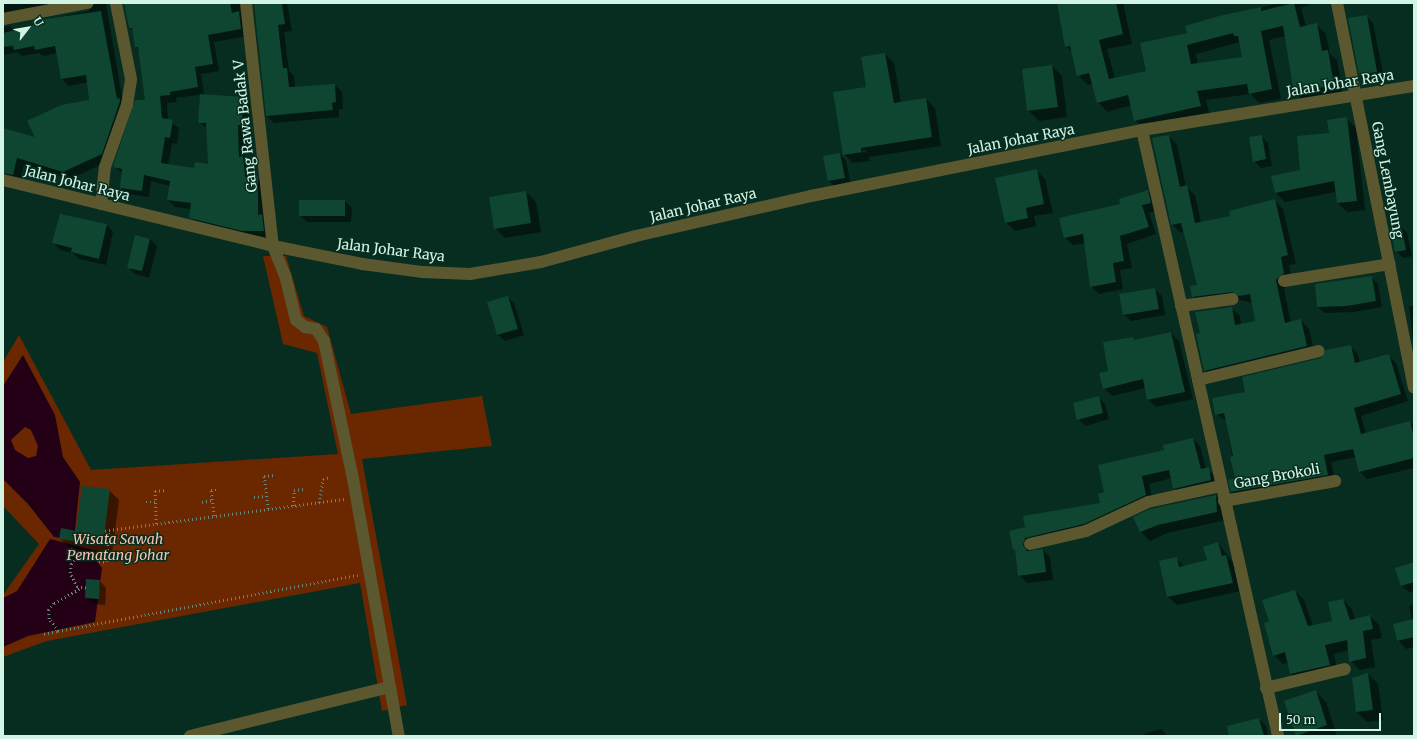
<!DOCTYPE html>
<html>
<head>
<meta charset="utf-8">
<style>
	body { margin:0 }
	#map { position:relative; width:1417px; height:739px; overflow:hidden; background:#072d20; font-family:Merriweather,serif }
	div>[style] { position:absolute }
	.green>* { inset:0; background:#6b2700 }
	.water>* { inset:0; background:#240017 }
	.shadow>* { inset:0; background:#0007 }
	.building>* { inset:0; background:#0e4632 }
	.path>* { height:2.5px; margin-top:-1.25px; transform-origin:0; background:repeating-linear-gradient(90deg,#64887a 0 1px,transparent 0 4px) }
	.minor>* { height:12px; margin:-6px; padding:0 6px; transform-origin:6px; border-radius:6px; background:#5b5830 }
	span { translate:-50% -50%; white-space:nowrap; text-align:center; line-height:1.15; -webkit-text-stroke:3px #072d20; paint-order:stroke }
	.street-label { font-size:14px; color:#d2f4e4 }
	.park-label { font-size:14px; color:#f6c4ae; font-style:italic }
	.frame { position:absolute; inset:0; border:4px solid #d2f4e4; pointer-events:none }
	.north { position:absolute; left:8px; top:8px; width:40px; height:40px; -webkit-text-stroke:3px #072d20; paint-order:stroke; rotate:59deg; font-size:11px; font-weight:700; line-height:16px; text-align:center; color:#d2f4e4 }
	.north::after { content:''; display:block; margin:auto; width:14px; height:18px; background:#d2f4e4; clip-path:polygon(50% 0,100% 100%,50% 72%,0 100%) }
	.scale { position:absolute; left:1279px; top:713px; width:102px; height:18px; box-sizing:border-box; border:2px solid #d2f4e4; border-top:0; padding-left:5px; font-size:12px; line-height:14px; white-space:nowrap; color:#d2f4e4; -webkit-text-stroke:3px #072d20; paint-order:stroke }
</style>
</head>
<body>
<div id="map">
	<div class="green">
		<div style="clip-path:polygon(263px 256px,286px 256px,304px 316px,327px 327px,351px 414px,482px 396px,492px 446px,362px 459px,407px 705px,382px 711px,360px 583px,47px 641px,3px 657px,3px 595px,39px 544px,3px 506px,3px 362px,19px 335px,91px 470px,338px 454px,317px 353px,283px 344px)"></div>
	</div>
	<div class="water">
		<div style="clip-path:polygon(evenodd,23px 355px,55px 415px,63px 457px,80px 482px,74px 540px,54px 537px,28px 504px,3px 479px,3px 386px,23px 355px,25px 427px,31px 430px,38px 446px,36px 456px,28px 458px,15px 450px,11px 440px,25px 427px)"></div>
		<div style="clip-path:polygon(50px 539px,97px 551px,97px 561px,102px 568px,95px 622px,28px 636px,3px 647px,3px 598px,17px 591px)"></div>
	</div>
	<div class="shadow">
		<div style="clip-path:polygon(3px 3px,89px 3px,3px 23px)"></div>
		<div style="clip-path:polygon(95px 3px,106px 3px,123px 103px,108px 161px,71px 179px,24px 164px,20px 181px,3px 176px,3px 129px,36px 139px,90px 101px,88px 82px,69px 86px,62px 79px,57px 53px,43px 56px,39px 53px,22px 56px,18px 52px,3px 55px,3px 27px,10px 26px,15px 31px,34px 27px,33px 22px,89px 11px)"></div>
		<div style="clip-path:polygon(125px 3px,251px 3px,248px 36px,214px 42px,219px 71px,201px 74px,204px 94px,176px 98px,177px 102px,167px 103px,168px 120px,179px 128px,177px 144px,172px 143px,168px 165px,195px 169px,209px 165px,208px 129px,199px 122px,243px 98px,250px 105px,248px 132px,245px 132px,246px 160px,250px 164px,251px 178px,257px 177px,264px 184px,270px 238px,250px 237px,197px 224px,190px 217px,191px 209px,175px 207px,168px 200px,170px 186px,151px 181px,149px 197px,128px 194px,121px 188px,123px 174px,115px 167px,146px 101px,140px 51px,136px 47px,134px 32px,130px 28px)"></div>
		<div style="clip-path:polygon(255px 3px,287px 3px,292px 31px,284px 32px,289px 71px,294px 76px,295px 87px,335px 85px,342px 92px,343px 109px,339px 109px,339px 117px,274px 123px,267px 116px)"></div>
		<div style="clip-path:polygon(evenodd,1058px 3px,1123px 3px,1132px 44px,1107px 49px,1115px 79px,1148px 72px,1189px 34px,1186px 26px,1279px 3px,1313px 3px,1301px 8px,1306px 26px,1316px 24px,1326px 34px,1330px 54px,1337px 60px,1343px 94px,1304px 102px,1295px 92px,1286px 36px,1269px 40px,1281px 99px,1259px 103px,1251px 94px,1206px 100px,1210px 116px,1145px 130px,1135px 120px,1132px 105px,1107px 112px,1098px 102px,1093px 83px,1088px 85px,1078px 75px,1072px 52px,1066px 46px,1058px 3px,1240px 42px,1243px 58px,1198px 65px,1196px 54px,1240px 42px)"></div>
		<div style="clip-path:polygon(1366px 16px,1373px 23px,1384px 78px,1367px 82px,1360px 75px,1349px 19px)"></div>
		<div style="clip-path:polygon(evenodd,885px 54px,894px 63px,901px 103px,926px 99px,935px 108px,941px 146px,869px 157px,870px 161px,853px 163px,844px 154px,867px 88px,885px 54px,866px 150px,866px 152px,850px 154px,850px 152px,866px 150px)"></div>
		<div style="clip-path:polygon(1052px 66px,1062px 76px,1067px 117px,1039px 121px,1028px 110px)"></div>
		<div style="clip-path:polygon(1347px 119px,1356px 128px,1365px 210px,1347px 212px,1338px 203px,1336px 192px,1285px 202px,1276px 193px,1273px 177px,1301px 171px,1330px 134px)"></div>
		<div style="clip-path:polygon(1169px 136px,1177px 145px,1186px 187px,1195px 195px,1201px 222px,1232px 216px,1274px 200px,1283px 209px,1296px 264px,1289px 265px,1292px 282px,1284px 289px,1291px 323px,1301px 320px,1309px 329px,1315px 354px,1214px 379px,1205px 370px,1201px 334px,1231px 308px,1240px 316px,1241px 325px,1256px 322px,1253px 303px,1241px 300px,1202px 305px,1193px 296px,1198px 286px,1184px 232px,1181px 233px,1172px 224px)"></div>
		<div style="clip-path:polygon(1261px 136px,1268px 143px,1272px 166px,1261px 168px,1254px 161px)"></div>
		<div style="clip-path:polygon(840px 154px,846px 161px,851px 184px,835px 187px,828px 180px)"></div>
		<div style="clip-path:polygon(1036px 170px,1045px 179px,1053px 213px,1034px 216px,1036px 226px,1015px 231px,1006px 222px)"></div>
		<div style="clip-path:polygon(1148px 191px,1155px 199px,1158px 210px,1149px 213px,1156px 234px,1127px 244px,1132px 268px,1120px 270px,1123px 289px,1099px 294px,1091px 286px,1085px 243px,1073px 245px,1065px 238px)"></div>
		<div style="clip-path:polygon(526px 192px,536px 202px,541px 232px,505px 238px,495px 228px)"></div>
		<div style="clip-path:polygon(345px 201px,352px 208px,351px 222px,307px 222px,300px 215px)"></div>
		<div style="clip-path:polygon(107px 225px,113px 232px,106px 265px,79px 259px,73px 253px,60px 250px,54px 243px)"></div>
		<div style="clip-path:polygon(1401px 226px,1407px 233px,1412px 256px,1403px 258px,1396px 251px)"></div>
		<div style="clip-path:polygon(136px 236px,150px 239px,157px 246px,149px 278px,135px 274px,128px 267px)"></div>
		<div style="clip-path:polygon(1371px 277px,1378px 284px,1382px 307px,1354px 312px,1325px 313px,1318px 307px)"></div>
		<div style="clip-path:polygon(1155px 289px,1162px 296px,1165px 315px,1131px 321px,1124px 314px)"></div>
		<div style="clip-path:polygon(507px 297px,514px 303px,524px 335px,505px 341px,498px 335px)"></div>
		<div style="clip-path:polygon(1409px 306px,1414px 306px,1414px 340px,1413px 340px)"></div>
		<div style="clip-path:polygon(1171px 333px,1179px 341px,1193px 399px,1156px 407px,1148px 399px,1146px 388px,1112px 396px,1104px 388px,1109px 371px,1133px 338px,1136px 341px)"></div>
		<div style="clip-path:polygon(1350px 346px,1358px 354px,1360px 363px,1388px 355px,1396px 363px,1408px 401px,1361px 416px,1366px 434px,1410px 422px,1414px 426px,1414px 468px,1367px 479px,1360px 472px,1356px 457px,1331px 462px,1335px 482px,1240px 499px,1232px 492px,1236px 479px,1226px 421px,1216px 414px,1247px 393px)"></div>
		<div style="clip-path:polygon(1098px 397px,1105px 404px,1109px 419px,1085px 426px,1078px 419px)"></div>
		<div style="clip-path:polygon(1193px 439px,1200px 446px,1206px 469px,1216px 476px,1218px 488px,1181px 496px,1174px 488px,1172px 478px,1149px 484px,1153px 502px,1033px 546px,1031px 552px,1043px 550px,1050px 557px,1053px 580px,1027px 583px,1019px 575px,1017px 552px,1010px 532px,1101px 504px,1105px 493px,1165px 451px)"></div>
		<div style="clip-path:polygon(109px 490px,119px 500px,112px 554px,70px 548px,60px 539px,77px 532px)"></div>
		<div style="clip-path:polygon(1216px 496px,1225px 505px,1226px 520px,1167px 533px,1150px 541px,1141px 532px)"></div>
		<div style="clip-path:polygon(1218px 543px,1234px 564px,1241px 591px,1177px 605px,1168px 597px,1160px 562px,1176px 558px,1185px 567px,1208px 561px)"></div>
		<div style="clip-path:polygon(1414px 563px,1414px 591px,1409px 592px,1402px 586px,1397px 569px)"></div>
		<div style="clip-path:polygon(100px 581px,106px 588px,105px 605px,93px 604px,86px 597px)"></div>
		<div style="clip-path:polygon(1295px 591px,1304px 600px,1313px 626px,1333px 622px,1343px 600px,1352px 609px,1355px 620px,1370px 616px,1379px 625px,1382px 638px,1371px 640px,1375px 667px,1360px 670px,1351px 661px,1349px 650px,1334px 654px,1338px 674px,1300px 683px,1291px 674px,1288px 663px,1283px 664px,1274px 655px,1270px 622px)"></div>
		<div style="clip-path:polygon(1414px 604px,1414px 647px,1406px 649px,1398px 640px,1412px 621px,1409px 606px)"></div>
		<div style="clip-path:polygon(1368px 674px,1378px 684px,1383px 720px,1367px 722px,1357px 712px,1353px 679px)"></div>
		<div style="clip-path:polygon(1315px 691px,1326px 702px,1337px 736px,1297px 735px)"></div>
		<div style="clip-path:polygon(1259px 719px,1266px 726px,1268px 736px,1230px 736px)"></div>
		<div style="clip-path:polygon(1161px 729px,1167px 736px,1145px 736px,1144px 734px)"></div>
	</div>
	<div class="building">
		<div style="clip-path:polygon(124px 3px,230px 3px,232px 13px,239px 11px,241px 29px,208px 35px,213px 64px,195px 67px,198px 87px,170px 92px,170px 95px,160px 96px,162px 118px,173px 120px,170px 138px,165px 137px,161px 163px,194px 168px,195px 162px,208px 164px,206px 123px,198px 123px,200px 94px,243px 97px,242px 125px,238px 125px,239px 157px,243px 156px,245px 177px,258px 176px,258px 215px,262px 214px,264px 231px,242px 231px,189px 218px,191px 203px,167px 200px,170px 181px,144px 175px,142px 191px,120px 188px,122px 169px,113px 167px,114px 163px,135px 100px,145px 100px,138px 47px,135px 47px,132px 28px,129px 28px)"></div>
		<div style="clip-path:polygon(254px 3px,282px 3px,285px 24px,278px 25px,283px 68px,287px 68px,289px 87px,335px 84px,336px 102px,332px 103px,333px 110px,266px 116px)"></div>
		<div style="clip-path:polygon(evenodd,1057px 3px,1116px 3px,1123px 34px,1099px 40px,1109px 79px,1146px 71px,1140px 43px,1187px 33px,1185px 26px,1219px 16px,1261px 7px,1261px 11px,1294px 3px,1300px 27px,1317px 23px,1322px 51px,1328px 50px,1334px 85px,1294px 93px,1283px 26px,1261px 31px,1272px 89px,1249px 94px,1247px 84px,1197px 91px,1201px 106px,1134px 121px,1128px 95px,1097px 103px,1089px 73px,1077px 76px,1070px 46px,1065px 47px,1057px 3px,1233px 33px,1234px 36px,1238px 36px,1242px 57px,1191px 64px,1187px 45px,1233px 33px)"></div>
		<div style="clip-path:polygon(101px 11px,117px 99px,119px 98px,120px 101px,102px 154px,63px 172px,17px 158px,13px 175px,3px 173px,3px 128px,35px 137px,27px 121px,61px 105px,89px 100px,86px 75px,61px 79px,55px 46px,35px 50px,34px 46px,14px 50px,13px 46px,3px 47px,3px 33px,33px 26px,32px 21px)"></div>
		<div style="clip-path:polygon(1367px 15px,1377px 72px,1359px 75px,1348px 18px)"></div>
		<div style="clip-path:polygon(885px 53px,894px 103px,926px 98px,932px 137px,861px 148px,861px 152px,843px 155px,833px 92px,866px 87px,861px 57px)"></div>
		<div style="clip-path:polygon(1052px 65px,1058px 107px,1027px 111px,1022px 69px)"></div>
		<div style="clip-path:polygon(1347px 117px,1357px 201px,1337px 203px,1334px 181px,1275px 193px,1271px 176px,1300px 170px,1297px 136px,1329px 133px,1327px 120px)"></div>
		<div style="clip-path:polygon(1169px 135px,1180px 187px,1187px 185px,1195px 223px,1230px 216px,1229px 211px,1275px 199px,1288px 255px,1281px 257px,1284px 273px,1276px 280px,1285px 323px,1301px 319px,1307px 346px,1204px 371px,1196px 334px,1200px 333px,1195px 312px,1232px 307px,1235px 325px,1255px 321px,1250px 294px,1239px 296px,1232px 292px,1192px 297px,1190px 286px,1197px 285px,1188px 249px,1181px 223px,1171px 225px,1152px 138px)"></div>
		<div style="clip-path:polygon(1262px 135px,1266px 159px,1253px 162px,1249px 137px)"></div>
		<div style="clip-path:polygon(840px 153px,845px 178px,828px 181px,823px 156px)"></div>
		<div style="clip-path:polygon(1037px 169px,1044px 204px,1026px 208px,1028px 218px,1005px 223px,995px 178px)"></div>
		<div style="clip-path:polygon(1148px 190px,1151px 203px,1142px 205px,1149px 227px,1120px 236px,1124px 261px,1113px 263px,1116px 282px,1090px 287px,1083px 234px,1064px 238px,1059px 218px,1120px 204px,1119px 199px)"></div>
		<div style="clip-path:polygon(526px 191px,531px 223px,494px 229px,489px 197px)"></div>
		<div style="clip-path:polygon(299px 200px,345px 200px,345px 216px,299px 216px)"></div>
		<div style="clip-path:polygon(60px 214px,107px 224px,99px 259px,71px 252px,72px 248px,52px 243px)"></div>
		<div style="clip-path:polygon(1401px 225px,1406px 250px,1395px 252px,1390px 227px)"></div>
		<div style="clip-path:polygon(135px 235px,150px 239px,142px 271px,127px 268px)"></div>
		<div style="clip-path:polygon(1372px 276px,1376px 301px,1347px 306px,1317px 307px,1315px 284px)"></div>
		<div style="clip-path:polygon(1155px 288px,1159px 309px,1123px 315px,1119px 294px)"></div>
		<div style="clip-path:polygon(508px 296px,518px 329px,497px 335px,487px 302px)"></div>
		<div style="clip-path:polygon(1171px 332px,1185px 392px,1147px 400px,1143px 379px,1103px 389px,1099px 373px,1108px 371px,1103px 342px,1133px 337px,1134px 340px)"></div>
		<div style="clip-path:polygon(1351px 345px,1355px 363px,1389px 354px,1401px 394px,1354px 408px,1361px 434px,1410px 421px,1414px 437px,1414px 458px,1359px 472px,1353px 449px,1324px 455px,1328px 475px,1231px 492px,1228px 480px,1235px 478px,1230px 457px,1233px 456px,1224px 413px,1215px 415px,1212px 398px,1245px 392px,1242px 377px,1321px 358px,1326px 350px)"></div>
		<div style="clip-path:polygon(1099px 396px,1103px 413px,1077px 420px,1073px 403px)"></div>
		<div style="clip-path:polygon(1193px 438px,1201px 469px,1209px 467px,1211px 480px,1173px 489px,1169px 470px,1142px 476px,1146px 495px,1084px 524px,1025px 538px,1023px 545px,1027px 551px,1043px 549px,1046px 572px,1018px 576px,1015px 549px,1013px 550px,1009px 531px,1025px 527px,1023px 516px,1100px 503px,1098px 494px,1104px 492px,1098px 465px,1164px 450px,1163px 445px)"></div>
		<div style="clip-path:polygon(82px 486px,110px 489px,103px 545px,59px 539px,61px 528px,76px 531px)"></div>
		<div style="clip-path:polygon(1216px 495px,1217px 512px,1158px 525px,1140px 532px,1133px 517px,1150px 509px)"></div>
		<div style="clip-path:polygon(1218px 542px,1222px 556px,1226px 555px,1233px 583px,1167px 597px,1159px 561px,1177px 557px,1179px 567px,1207px 560px,1203px 547px)"></div>
		<div style="clip-path:polygon(1414px 562px,1414px 582px,1401px 586px,1395px 568px)"></div>
		<div style="clip-path:polygon(86px 579px,100px 580px,99px 599px,85px 598px)"></div>
		<div style="clip-path:polygon(1295px 590px,1308px 626px,1332px 621px,1328px 602px,1343px 599px,1350px 620px,1370px 615px,1373px 629px,1363px 631px,1366px 658px,1349px 662px,1347px 640px,1325px 645px,1330px 665px,1290px 674px,1285px 652px,1273px 656px,1264px 623px,1269px 621px,1262px 600px)"></div>
		<div style="clip-path:polygon(1414px 619px,1414px 637px,1397px 641px,1393px 624px)"></div>
		<div style="clip-path:polygon(1368px 673px,1373px 710px,1356px 712px,1352px 678px)"></div>
		<div style="clip-path:polygon(1316px 690px,1327px 725px,1296px 736px,1284px 701px)"></div>
		<div style="clip-path:polygon(1259px 718px,1264px 736px,1229px 736px,1227px 726px)"></div>
	</div>
	<div class="path">
		<div style="left:254px;top:497px;width:12px;rotate:-5deg"></div>
		<div style="left:146px;top:502px;width:9px"></div>
		<div style="left:202px;top:502px;width:11px;rotate:-10deg"></div>
		<div style="left:319px;top:503px;width:24px;rotate:-81deg"></div>
		<div style="left:323px;top:479px;width:6px;rotate:-18deg"></div>
		<div style="left:293px;top:506px;width:16px;rotate:-86deg"></div>
		<div style="left:294px;top:490px;width:9px;rotate:-6deg"></div>
		<div style="left:268px;top:509px;width:33px;rotate:-97deg"></div>
		<div style="left:264px;top:476px;width:12px;rotate:-5deg"></div>
		<div style="left:214px;top:516px;width:26px;rotate:-97deg"></div>
		<div style="left:211px;top:490px;width:6px"></div>
		<div style="left:156px;top:524px;width:33px;rotate:-92deg"></div>
		<div style="left:155px;top:491px;width:12px;rotate:-5deg"></div>
		<div style="left:105px;top:531px;width:4px;rotate:-14deg"></div>
		<div style="left:86px;top:588px;width:9px;rotate:-174deg"></div>
		<div style="left:77px;top:587px;width:16px;rotate:-117deg"></div>
		<div style="left:70px;top:573px;width:9px;rotate:-84deg"></div>
		<div style="left:71px;top:564px;width:9px;rotate:-54deg"></div>
		<div style="left:76px;top:557px;width:11px;rotate:-27deg"></div>
		<div style="left:86px;top:552px;width:10px;rotate:6deg"></div>
		<div style="left:96px;top:553px;width:9px;rotate:69deg"></div>
		<div style="left:99px;top:561px;width:7px;rotate:8deg"></div>
		<div style="left:106px;top:562px;width:32px;rotate:-85deg"></div>
		<div style="left:109px;top:530px;width:237px;rotate:-7.5deg"></div>
		<div style="left:58px;top:631px;width:305px;rotate:-10.6deg"></div>
		<div style="left:44px;top:634px;width:14px;rotate:-12deg"></div>
		<div style="left:58px;top:631px;width:15px;rotate:-127deg"></div>
		<div style="left:49px;top:619px;width:9px;rotate:-96deg"></div>
		<div style="left:48px;top:610px;width:9px;rotate:-49deg"></div>
		<div style="left:54px;top:603px;width:29px;rotate:-29deg"></div>
	</div>
	<div class="minor">
		<div style="left:246px;top:3px;width:244px;rotate:83.7deg"></div>
		<div style="left:273px;top:246px;width:31px;rotate:68deg"></div>
		<div style="left:285px;top:275px;width:46px;rotate:76.3deg"></div>
		<div style="left:296px;top:320px;width:11px;rotate:38deg"></div>
		<div style="left:305px;top:327px;width:11px;rotate:10deg"></div>
		<div style="left:316px;top:329px;width:14px;rotate:56deg"></div>
		<div style="left:324px;top:341px;width:141px;rotate:78.1deg"></div>
		<div style="left:353px;top:479px;width:261px;rotate:79.9deg"></div>
		<div style="left:1337px;top:3px;width:392px;rotate:78.7deg"></div>
		<div style="left:3px;top:19px;width:86px;rotate:-10.8deg"></div>
		<div style="left:1142px;top:130px;width:621px;rotate:77.35deg"></div>
		<div style="left:3px;top:180px;width:278px;rotate:13.7deg"></div>
		<div style="left:273px;top:246px;width:91px;rotate:11.4deg"></div>
		<div style="left:362px;top:264px;width:62px;rotate:7.5deg"></div>
		<div style="left:423px;top:272px;width:47px;rotate:2.4deg"></div>
		<div style="left:470px;top:274px;width:72px;rotate:-9.6deg"></div>
		<div style="left:541px;top:262px;width:98px;rotate:-15.3deg"></div>
		<div style="left:636px;top:236px;width:180px;rotate:-12.9deg"></div>
		<div style="left:811px;top:196px;width:338px;rotate:-11.3deg"></div>
		<div style="left:1142px;top:130px;width:276px;rotate:-9.2deg"></div>
		<div style="left:101px;top:204px;width:37px;rotate:-84deg"></div>
		<div style="left:105px;top:167px;width:66px;rotate:-70.5deg"></div>
		<div style="left:127px;top:105px;width:26px;rotate:-81deg"></div>
		<div style="left:131px;top:79px;width:77px;rotate:-101.2deg"></div>
		<div style="left:1284px;top:281px;width:107px;rotate:-9.1deg"></div>
		<div style="left:1181px;top:306px;width:52px;rotate:-7.7deg"></div>
		<div style="left:1198px;top:380px;width:124px;rotate:-13.5deg"></div>
		<div style="left:1224px;top:501px;width:113px;rotate:-10.2deg"></div>
		<div style="left:1030px;top:544px;width:57px;rotate:-13.1deg"></div>
		<div style="left:1086px;top:531px;width:68px;rotate:-25.1deg"></div>
		<div style="left:1148px;top:502px;width:75px;rotate:-12.4deg"></div>
		<div style="left:1266px;top:688px;width:81px;rotate:-13.5deg"></div>
		<div style="left:190px;top:736px;width:206px;rotate:-13.8deg"></div>
	</div>
	<div class="street-label">
		<span style="left:1340px;top:83px;rotate:-9deg">Jalan Johar Raya</span>
		<span style="left:245px;top:126px;rotate:-96deg">Gang Rawa Badak V</span>
		<span style="left:1021px;top:139px;rotate:-11deg">Jalan Johar Raya</span>
		<span style="left:1388px;top:180px;rotate:79deg">Gang Lembayung</span>
		<span style="left:77px;top:183px;rotate:14deg">Jalan Johar Raya</span>
		<span style="left:703px;top:205px;rotate:-13deg">Jalan Johar Raya</span>
		<span style="left:391px;top:250px;rotate:7deg">Jalan Johar Raya</span>
		<span style="left:1277px;top:476px;rotate:-10deg">Gang Brokoli</span>
	</div>
	<div class="park-label">
		<span style="left:118px;top:547px">Wisata Sawah<br>Pematang Johar</span>
	</div>
	<div class="frame"></div>
	<div class="north">U</div>
	<div class="scale">50 m</div>
</div>
</body>
</html>
